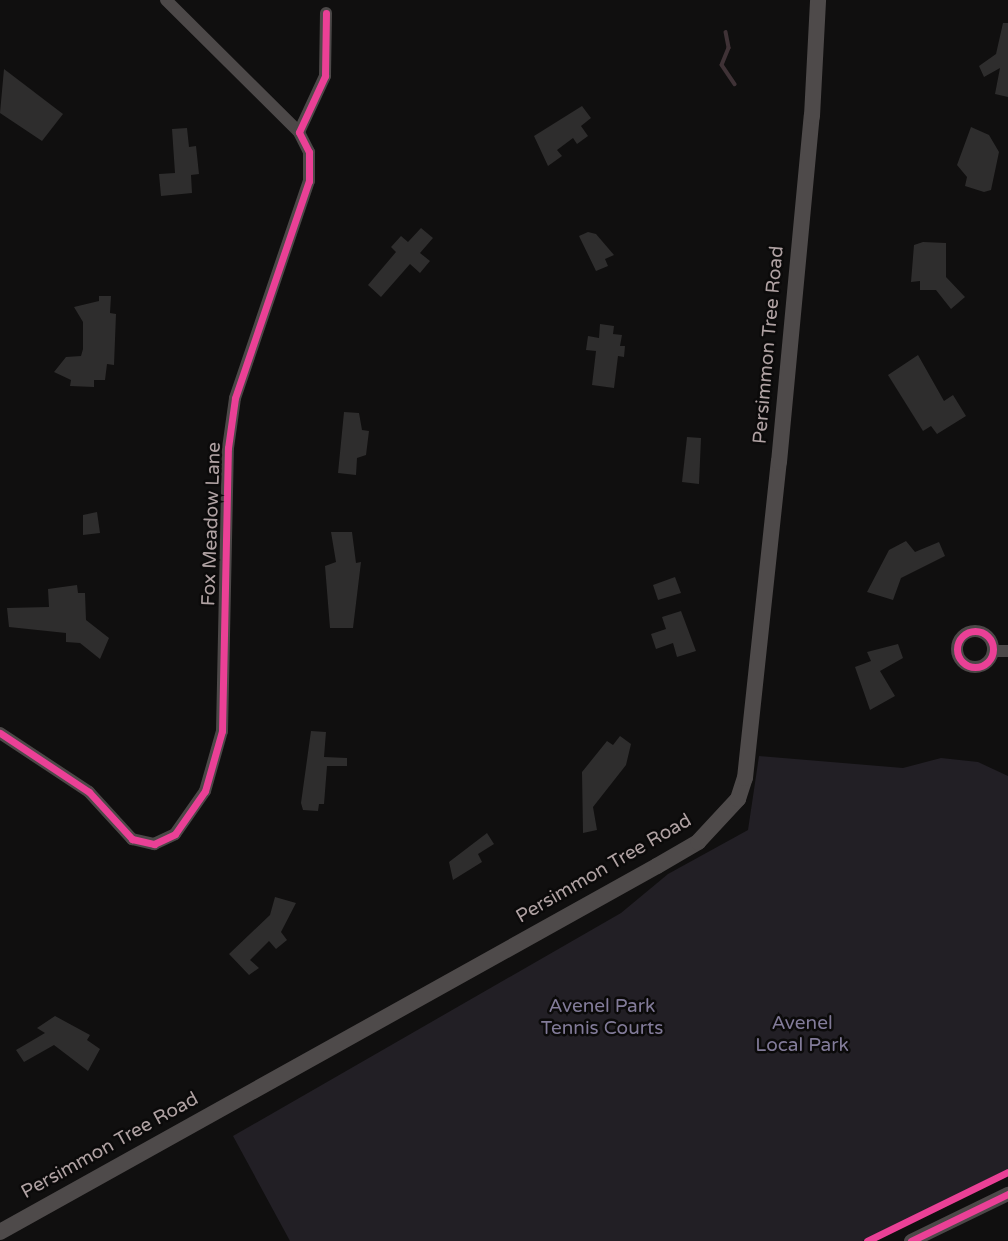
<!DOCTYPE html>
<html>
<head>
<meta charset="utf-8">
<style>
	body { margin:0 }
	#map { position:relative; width:1008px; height:1241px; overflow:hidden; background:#100f0f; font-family:"Varela Round",sans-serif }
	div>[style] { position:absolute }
	.green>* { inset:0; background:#221f25 }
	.stream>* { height:3.5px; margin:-1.75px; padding:0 1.75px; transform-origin:1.75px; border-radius:1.75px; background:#3f3236 }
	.building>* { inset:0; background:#2e2d2d }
	.minor>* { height:12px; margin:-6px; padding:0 6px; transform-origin:6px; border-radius:6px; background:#4c4848 }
	.minor>.ring { margin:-6px; padding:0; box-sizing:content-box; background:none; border:12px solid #4c4848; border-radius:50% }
	.tertiary>* { height:14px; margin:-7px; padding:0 7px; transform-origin:7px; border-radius:7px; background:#4c4848 }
	.secondary>* { height:16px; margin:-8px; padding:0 8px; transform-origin:8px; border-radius:8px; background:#4e4a4a }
	.cycleway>* { height:7px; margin:-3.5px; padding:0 3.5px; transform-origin:3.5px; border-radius:3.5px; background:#ea4096 }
	.cycleway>.ring { margin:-3.5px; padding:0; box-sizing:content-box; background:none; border:7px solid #ea4096; border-radius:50% }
	span { translate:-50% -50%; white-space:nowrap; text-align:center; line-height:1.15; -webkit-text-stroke:5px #0b0a0a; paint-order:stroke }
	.street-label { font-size:19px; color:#b0a2a3 }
	.park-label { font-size:19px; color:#827b99 }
</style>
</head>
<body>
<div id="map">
	<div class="green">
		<div style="clip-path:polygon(759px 756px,903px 768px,941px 758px,978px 762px,1008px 776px,1008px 1169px,862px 1241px,290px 1241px,233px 1136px,621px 913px,668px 874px,748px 830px)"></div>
	</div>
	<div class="stream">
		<div style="left:726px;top:32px;width:16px;rotate:79deg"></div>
		<div style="left:729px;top:48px;width:18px;rotate:112deg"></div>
		<div style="left:722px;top:65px;width:23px;rotate:56deg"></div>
	</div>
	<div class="building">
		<div style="clip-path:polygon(1003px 23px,1008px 23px,1008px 97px,995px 94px,1000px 68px,984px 77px,979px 66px,996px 54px)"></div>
		<div style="clip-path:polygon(4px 69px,63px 114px,42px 141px,0 113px)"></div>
		<div style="clip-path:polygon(582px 106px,591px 118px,581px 126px,588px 136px,577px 144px,573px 138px,557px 150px,562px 156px,548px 166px,534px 136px)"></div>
		<div style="clip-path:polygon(971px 127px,989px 135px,999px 152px,991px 190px,984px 192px,965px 186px,967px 177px,957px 165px)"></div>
		<div style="clip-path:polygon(187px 128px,189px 147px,196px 146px,199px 174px,191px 175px,192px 193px,161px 196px,159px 174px,175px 173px,172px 129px)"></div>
		<div style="clip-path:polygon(421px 228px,433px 238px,420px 253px,430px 261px,420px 273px,410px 264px,381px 297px,368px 285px,396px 252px,391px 247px,401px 236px,408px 242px)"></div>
		<div style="clip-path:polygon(588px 232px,596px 234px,614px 255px,605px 259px,608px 266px,596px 271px,579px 236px)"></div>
		<div style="clip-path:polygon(923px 242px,946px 243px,946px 277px,965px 297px,951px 309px,936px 290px,920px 290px,920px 281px,911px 282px,914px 245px)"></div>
		<div style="clip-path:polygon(99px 296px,111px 296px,110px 313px,116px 314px,114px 365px,107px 364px,105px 380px,94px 380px,94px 387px,70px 386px,71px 380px,54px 372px,66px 357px,81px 356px,83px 349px,83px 322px,74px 307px,99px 301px)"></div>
		<div style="clip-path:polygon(600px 324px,614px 326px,613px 334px,622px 335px,620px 346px,625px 346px,624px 357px,618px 356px,614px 388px,592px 385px,596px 351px,586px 350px,588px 336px,599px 338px)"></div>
		<div style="clip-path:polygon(918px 355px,944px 401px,953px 395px,966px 416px,937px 434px,931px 426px,923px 431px,888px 375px)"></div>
		<div style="clip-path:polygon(344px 412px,359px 413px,362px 430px,369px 431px,366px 455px,357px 458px,356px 475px,338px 473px)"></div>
		<div style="clip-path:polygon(687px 437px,701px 438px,699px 484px,682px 482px)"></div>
		<div style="clip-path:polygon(97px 512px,100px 533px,83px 535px,83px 515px)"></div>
		<div style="clip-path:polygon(331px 532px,352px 532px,356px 563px,361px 562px,353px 628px,330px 628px,325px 566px,336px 562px)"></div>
		<div style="clip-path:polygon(906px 541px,915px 552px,939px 542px,945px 556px,901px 578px,893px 600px,867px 592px,889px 550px)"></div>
		<div style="clip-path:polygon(675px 577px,681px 593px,658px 600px,653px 585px)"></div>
		<div style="clip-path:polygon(77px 585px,78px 593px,85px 593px,86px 620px,109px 638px,100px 659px,80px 643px,66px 642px,66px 633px,9px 627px,7px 608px,49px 607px,48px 589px)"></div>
		<div style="clip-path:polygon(681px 611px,696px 651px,677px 657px,673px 643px,656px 649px,651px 634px,666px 629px,662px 617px)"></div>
		<div style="clip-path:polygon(898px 644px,903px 658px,880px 671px,895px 696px,870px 710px,855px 667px,871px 661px,867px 652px)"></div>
		<div style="clip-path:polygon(311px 731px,326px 732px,324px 757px,347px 758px,347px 766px,327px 766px,324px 804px,319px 804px,318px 811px,303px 810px,301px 803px)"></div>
		<div style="clip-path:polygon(620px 736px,631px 744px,626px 765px,593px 807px,597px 830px,583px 833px,582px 772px,607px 741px,613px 745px)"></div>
		<div style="clip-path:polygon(487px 833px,494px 844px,478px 854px,482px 862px,453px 880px,449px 862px)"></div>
		<div style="clip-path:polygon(275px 897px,296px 903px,281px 932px,287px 940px,276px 949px,269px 941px,250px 960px,259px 968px,249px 975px,229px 954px,270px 915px)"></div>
		<div style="clip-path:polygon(55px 1016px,90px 1035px,87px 1040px,100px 1049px,88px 1071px,54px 1045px,24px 1062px,16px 1050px,45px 1033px,37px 1028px)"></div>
	</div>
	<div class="minor">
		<div style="left:166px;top:0;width:187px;rotate:44.8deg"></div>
		<div class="ring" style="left:957px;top:631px;width:24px;height:24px"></div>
		<div style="left:993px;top:651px;width:15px"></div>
		<div style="left:0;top:733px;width:107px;rotate:33.5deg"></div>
		<div style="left:89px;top:792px;width:64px;rotate:47.5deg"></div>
		<div style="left:132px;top:839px;width:23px;rotate:13deg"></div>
		<div style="left:154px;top:844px;width:23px;rotate:-25deg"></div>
		<div style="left:175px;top:834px;width:52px;rotate:-55.1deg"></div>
		<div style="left:205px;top:791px;width:62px;rotate:-74.2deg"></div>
		<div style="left:222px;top:731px;width:283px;rotate:-88.8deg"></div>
		<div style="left:228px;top:448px;width:50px;rotate:-82deg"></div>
		<div style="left:235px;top:398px;width:229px;rotate:-71.2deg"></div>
		<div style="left:309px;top:181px;width:29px;rotate:-90deg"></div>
		<div style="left:309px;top:152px;width:22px;rotate:-117deg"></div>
		<div style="left:299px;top:132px;width:62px;rotate:-65.1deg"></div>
		<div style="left:325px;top:76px;width:63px;rotate:-89.1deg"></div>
	</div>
	<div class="tertiary">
		<div style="left:911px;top:1241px;width:108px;rotate:-25.9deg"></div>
	</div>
	<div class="secondary">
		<div style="left:0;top:1232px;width:752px;rotate:-29.12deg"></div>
		<div style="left:657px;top:866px;width:48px;rotate:-30.3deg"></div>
		<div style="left:698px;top:842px;width:59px;rotate:-47.1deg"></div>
		<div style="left:738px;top:799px;width:22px;rotate:-72deg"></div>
		<div style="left:745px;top:778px;width:318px;rotate:-83.9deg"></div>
		<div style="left:779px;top:462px;width:348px;rotate:-84.6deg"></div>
		<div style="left:812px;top:116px;width:116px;rotate:-87deg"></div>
	</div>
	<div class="cycleway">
		<div class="ring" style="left:957px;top:631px;width:29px;height:29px"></div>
		<div style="left:0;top:733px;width:107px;rotate:33.5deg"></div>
		<div style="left:89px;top:792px;width:64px;rotate:47.5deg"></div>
		<div style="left:132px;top:839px;width:23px;rotate:13deg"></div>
		<div style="left:154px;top:844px;width:23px;rotate:-25deg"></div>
		<div style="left:175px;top:834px;width:52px;rotate:-55.1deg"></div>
		<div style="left:205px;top:791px;width:62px;rotate:-74.2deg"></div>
		<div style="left:222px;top:731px;width:283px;rotate:-88.8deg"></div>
		<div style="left:228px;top:448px;width:50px;rotate:-82deg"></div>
		<div style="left:235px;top:398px;width:229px;rotate:-71.2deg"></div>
		<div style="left:309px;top:181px;width:29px;rotate:-90deg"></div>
		<div style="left:309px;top:152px;width:22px;rotate:-117deg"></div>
		<div style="left:299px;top:132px;width:62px;rotate:-65.1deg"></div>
		<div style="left:325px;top:76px;width:63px;rotate:-89.1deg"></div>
		<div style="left:867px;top:1241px;width:157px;rotate:-26.1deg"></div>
		<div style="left:911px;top:1241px;width:108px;rotate:-25.9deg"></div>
	</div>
	<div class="street-label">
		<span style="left:769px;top:345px;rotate:-85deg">Persimmon Tree Road</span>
		<span style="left:212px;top:524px;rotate:-88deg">Fox Meadow Lane</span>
		<span style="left:604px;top:869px;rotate:-30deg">Persimmon Tree Road</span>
		<span style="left:110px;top:1146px;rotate:-29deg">Persimmon Tree Road</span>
	</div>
	<div class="park-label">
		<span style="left:602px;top:1018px">Avenel Park<br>Tennis Courts</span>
		<span style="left:802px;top:1035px">Avenel<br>Local Park</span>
	</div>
</div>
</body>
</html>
